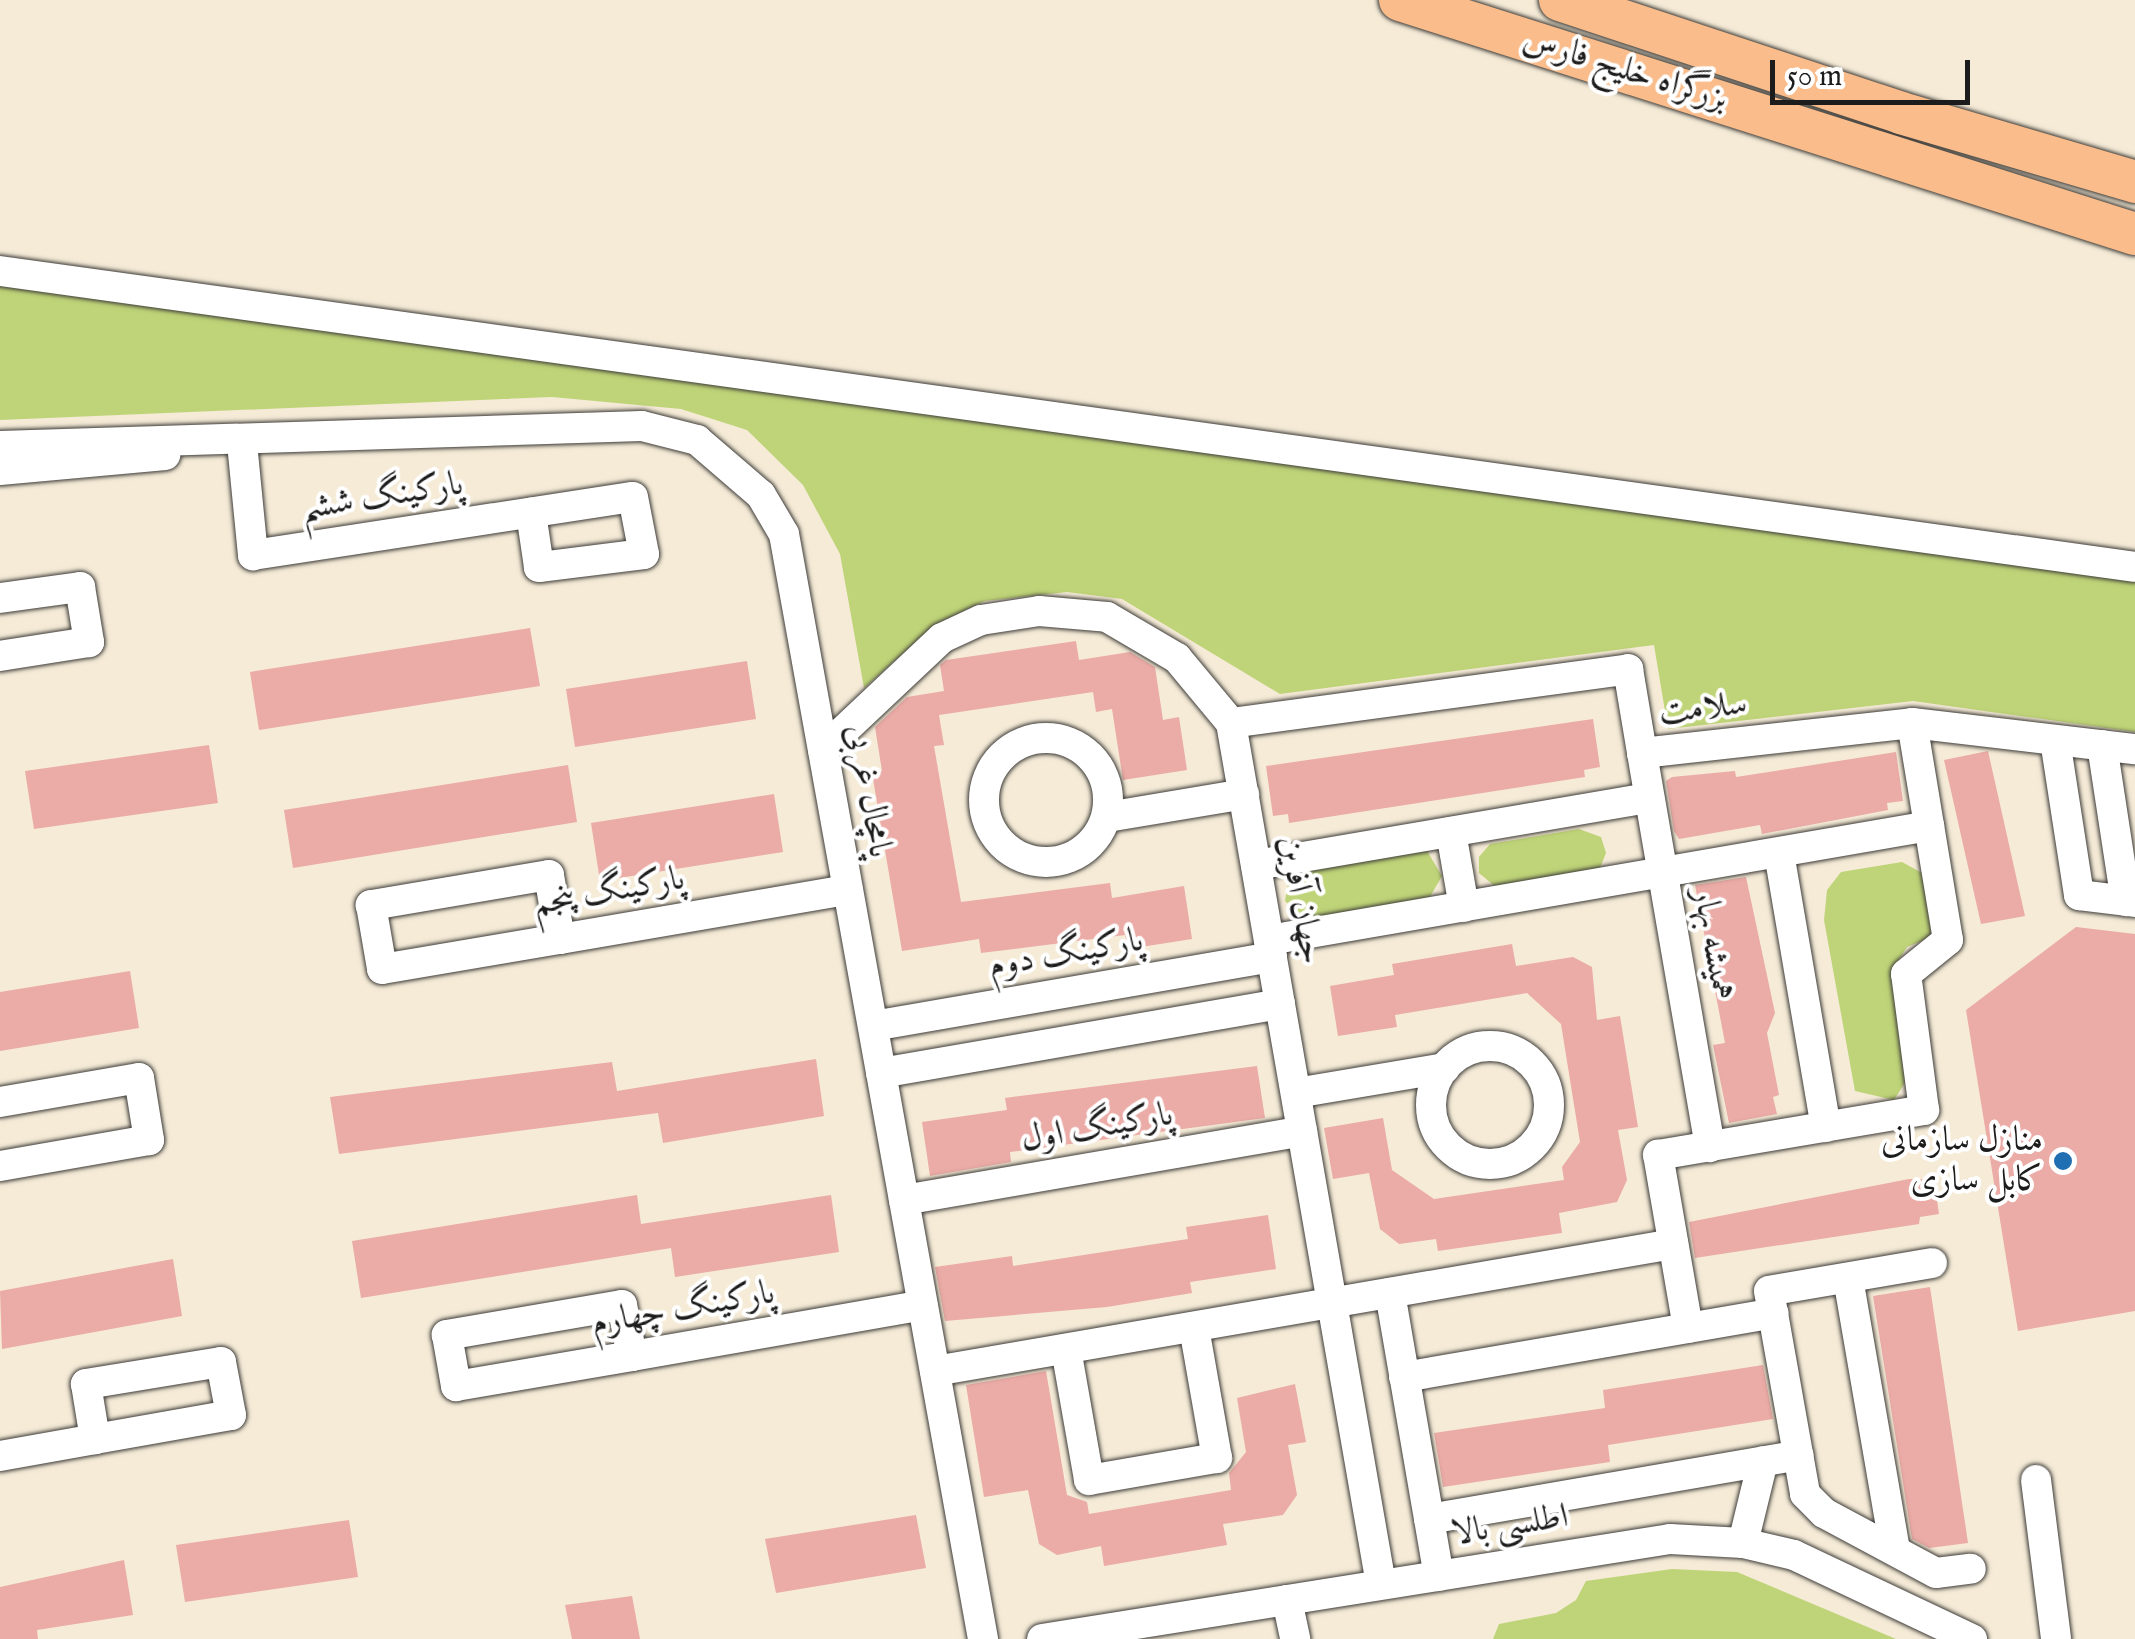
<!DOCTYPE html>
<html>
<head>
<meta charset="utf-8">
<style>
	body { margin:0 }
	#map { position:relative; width:2135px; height:1639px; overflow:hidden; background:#f5ebd7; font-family:"IM FELL English",Amiri,serif }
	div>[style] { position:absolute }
	.green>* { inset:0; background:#bfd478 }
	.building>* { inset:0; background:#ebaba6 }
	.roads { filter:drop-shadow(0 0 2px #3d3b38) drop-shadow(0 0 2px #3d3b38) }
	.minor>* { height:30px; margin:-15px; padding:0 15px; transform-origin:15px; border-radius:15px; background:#fff }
	.minor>.ring { margin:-15px; padding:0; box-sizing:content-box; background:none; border:30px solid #fff; border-radius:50% }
	.highway>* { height:42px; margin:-21px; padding:0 21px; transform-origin:21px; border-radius:21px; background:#f9bc8a }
	.dots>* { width:28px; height:28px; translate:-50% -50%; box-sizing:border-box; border:5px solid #fff; border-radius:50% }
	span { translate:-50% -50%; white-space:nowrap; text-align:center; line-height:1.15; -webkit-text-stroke:8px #fff; paint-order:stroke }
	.street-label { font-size:35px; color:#1c1c1c }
	.poi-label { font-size:35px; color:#1c1c1c }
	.right { translate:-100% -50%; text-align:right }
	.scale { position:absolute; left:1770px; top:60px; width:200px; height:45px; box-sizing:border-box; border:5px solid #1c1c1c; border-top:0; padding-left:12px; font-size:30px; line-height:35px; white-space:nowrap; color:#1c1c1c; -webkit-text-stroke:8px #fff; paint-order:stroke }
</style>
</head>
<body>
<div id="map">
	<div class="green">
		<div style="clip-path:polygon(0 263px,2135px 559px,2135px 732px,1913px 701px,1668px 729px,1654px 645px,1280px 694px,1122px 599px,1067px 592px,985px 601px,936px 624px,864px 688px,840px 554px,803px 485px,747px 430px,681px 409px,552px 397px,0 420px)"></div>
		<div style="clip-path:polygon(1579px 829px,1601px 837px,1606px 853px,1600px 868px,1497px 888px,1479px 873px,1479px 857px,1490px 844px)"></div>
		<div style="clip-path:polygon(1427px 851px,1442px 876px,1427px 902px,1307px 920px,1285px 901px,1290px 872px)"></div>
		<div style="clip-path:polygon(1902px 862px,1922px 873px,1932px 916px,1931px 937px,1907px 947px,1893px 969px,1908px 1078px,1894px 1100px,1855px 1091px,1824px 920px,1827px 890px,1841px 872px)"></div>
		<div style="clip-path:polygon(1672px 1569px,1737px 1572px,1896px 1639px,1493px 1639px,1499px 1624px,1556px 1613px,1576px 1600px,1586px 1581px)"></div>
	</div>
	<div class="building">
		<div style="clip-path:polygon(530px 628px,540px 686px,259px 730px,250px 672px)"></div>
		<div style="clip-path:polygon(1076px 641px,1079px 660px,1130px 652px,1155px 667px,1163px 720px,1179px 717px,1187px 770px,1123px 780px,1112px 709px,1096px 712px,1093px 692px,939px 715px,944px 745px,934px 746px,961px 902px,1110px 883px,1112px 898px,1184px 886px,1192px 939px,1128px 949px,1125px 935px,981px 953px,979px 939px,902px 951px,872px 773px,882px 771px,875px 727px,907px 697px,944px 691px,940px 665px,946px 660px)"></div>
		<div style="clip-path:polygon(747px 661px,756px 719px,575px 747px,566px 689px)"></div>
		<div style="clip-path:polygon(1593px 719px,1600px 767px,1584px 770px,1585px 777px,1289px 823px,1288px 814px,1273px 816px,1266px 766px)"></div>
		<div style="clip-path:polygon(209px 745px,218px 803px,34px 829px,25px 771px)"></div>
		<div style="clip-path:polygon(1988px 751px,2025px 916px,1981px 924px,1944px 760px)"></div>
		<div style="clip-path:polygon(1896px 752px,1903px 801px,1887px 803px,1888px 810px,1762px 834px,1760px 825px,1679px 839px,1674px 831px,1666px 781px,1672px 777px,1735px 771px,1736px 777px)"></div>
		<div style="clip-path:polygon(568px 765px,577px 822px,293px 868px,284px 810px)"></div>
		<div style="clip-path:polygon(774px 794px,783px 852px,600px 881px,591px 823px)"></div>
		<div style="clip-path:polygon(1746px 877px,1775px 1013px,1767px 1033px,1779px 1095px,1773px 1097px,1777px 1114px,1729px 1123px,1713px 1045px,1725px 1043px,1695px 885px)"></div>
		<div style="clip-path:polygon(2076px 927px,2135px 934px,2135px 1311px,2018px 1331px,1966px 1010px)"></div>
		<div style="clip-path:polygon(1512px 944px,1516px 966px,1573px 957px,1592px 967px,1597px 1020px,1620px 1016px,1638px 1127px,1618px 1130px,1627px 1180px,1617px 1202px,1559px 1213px,1562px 1233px,1438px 1251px,1436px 1239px,1399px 1244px,1380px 1229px,1369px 1173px,1333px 1179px,1324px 1128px,1383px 1118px,1392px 1170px,1434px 1199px,1564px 1180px,1562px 1167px,1580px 1142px,1561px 1024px,1527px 993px,1395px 1015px,1397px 1027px,1338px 1036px,1330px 986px,1394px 975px,1392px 964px)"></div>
		<div style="clip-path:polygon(130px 971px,139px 1028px,0 1051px,0 992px)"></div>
		<div style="clip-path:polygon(816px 1059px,824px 1116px,663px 1143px,658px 1113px,339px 1154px,330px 1097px,612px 1062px,617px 1091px)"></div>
		<div style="clip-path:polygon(1257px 1066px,1265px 1118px,1010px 1152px,1011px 1162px,930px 1176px,922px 1122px,1007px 1110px,1005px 1098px)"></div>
		<div style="clip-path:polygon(1909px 1179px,1934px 1179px,1939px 1214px,1920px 1217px,1919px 1224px,1695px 1258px,1689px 1222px)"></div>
		<div style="clip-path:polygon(637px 1195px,641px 1224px,831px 1195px,839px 1252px,675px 1277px,671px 1248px,361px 1298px,352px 1241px)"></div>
		<div style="clip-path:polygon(1268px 1215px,1276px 1269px,1190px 1282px,1192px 1293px,1107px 1307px,945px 1321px,935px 1267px,1012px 1256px,1013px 1266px,1103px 1252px,1188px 1239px,1186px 1227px)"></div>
		<div style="clip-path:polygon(173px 1259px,182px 1316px,2px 1349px,0 1291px)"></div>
		<div style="clip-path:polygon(1930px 1287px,1968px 1543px,1929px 1548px,1912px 1539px,1873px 1296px)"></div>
		<div style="clip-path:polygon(1763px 1365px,1773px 1419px,1608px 1445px,1610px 1462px,1443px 1487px,1434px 1433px,1605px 1408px,1603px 1390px)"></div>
		<div style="clip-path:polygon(1046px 1371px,1067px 1495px,1087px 1502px,1089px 1514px,1231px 1490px,1229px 1473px,1246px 1452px,1237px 1398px,1295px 1384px,1306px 1442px,1288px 1445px,1297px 1495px,1283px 1515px,1223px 1524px,1227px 1545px,1104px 1566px,1101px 1546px,1057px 1555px,1039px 1544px,1028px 1490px,984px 1497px,966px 1385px)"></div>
		<div style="clip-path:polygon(916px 1515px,926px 1568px,776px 1593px,765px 1539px)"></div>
		<div style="clip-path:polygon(349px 1520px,358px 1577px,185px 1602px,176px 1545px)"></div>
		<div style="clip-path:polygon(124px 1560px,133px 1615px,37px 1630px,38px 1639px,0 1639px,0 1587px)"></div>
		<div style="clip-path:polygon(632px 1596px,640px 1639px,572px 1639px,565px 1605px)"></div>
	</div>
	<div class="roads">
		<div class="minor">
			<div style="left:0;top:271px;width:2155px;rotate:7.89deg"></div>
			<div style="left:242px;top:443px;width:113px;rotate:84.4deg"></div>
			<div style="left:253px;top:555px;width:384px;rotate:-8.7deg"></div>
			<div style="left:633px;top:497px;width:58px;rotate:79.1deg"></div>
			<div style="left:644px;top:554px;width:106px;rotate:172.9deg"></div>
			<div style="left:539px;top:567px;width:55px;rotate:-98.4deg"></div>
			<div style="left:0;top:446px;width:642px;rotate:-1.78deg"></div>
			<div style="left:642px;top:426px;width:57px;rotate:14.3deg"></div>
			<div style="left:697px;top:440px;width:84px;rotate:40.7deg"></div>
			<div style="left:761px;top:495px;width:45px;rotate:59.5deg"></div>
			<div style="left:784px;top:534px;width:1123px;rotate:79.79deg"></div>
			<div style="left:0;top:470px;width:166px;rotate:-5.2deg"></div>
			<div style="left:0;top:598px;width:81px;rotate:-7.8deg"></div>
			<div style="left:80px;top:587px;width:56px;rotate:80.7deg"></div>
			<div style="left:89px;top:642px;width:90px;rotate:171.1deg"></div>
			<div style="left:1231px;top:723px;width:401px;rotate:-7.7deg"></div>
			<div style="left:1628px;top:669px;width:85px;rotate:80.5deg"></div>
			<div style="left:1642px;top:753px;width:272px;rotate:-6.3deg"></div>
			<div style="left:1912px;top:723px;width:225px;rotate:6.7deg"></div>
			<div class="ring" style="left:984px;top:738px;width:94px;height:94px"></div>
			<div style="left:2055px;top:740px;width:157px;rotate:81.2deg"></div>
			<div style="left:2079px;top:895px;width:56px;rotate:7.1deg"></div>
			<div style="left:2102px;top:745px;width:158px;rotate:81.3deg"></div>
			<div style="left:823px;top:750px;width:163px;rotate:-43.3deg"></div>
			<div style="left:942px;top:638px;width:43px;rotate:-24.8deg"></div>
			<div style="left:981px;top:620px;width:59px;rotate:-8.8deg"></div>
			<div style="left:1039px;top:611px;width:68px;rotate:5deg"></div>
			<div style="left:1107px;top:617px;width:81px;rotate:30.4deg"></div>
			<div style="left:1177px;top:658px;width:85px;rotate:50.3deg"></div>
			<div style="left:1231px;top:723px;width:874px;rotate:80.12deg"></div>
			<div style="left:1642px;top:753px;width:400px;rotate:80.2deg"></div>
			<div style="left:1107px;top:817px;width:139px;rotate:-9.5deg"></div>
			<div style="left:1451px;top:832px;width:76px;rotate:80.2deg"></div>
			<div style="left:1779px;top:853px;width:278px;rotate:80.3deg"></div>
			<div style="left:1256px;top:865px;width:399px;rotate:-9.7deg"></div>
			<div style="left:560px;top:939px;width:65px;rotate:-99.8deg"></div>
			<div style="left:549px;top:875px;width:181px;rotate:170.4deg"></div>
			<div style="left:371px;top:905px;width:65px;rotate:80.2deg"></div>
			<div style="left:382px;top:969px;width:181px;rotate:-9.6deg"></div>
			<div style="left:560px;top:939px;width:292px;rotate:-9.7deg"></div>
			<div style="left:1269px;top:940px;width:670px;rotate:-9.8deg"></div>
			<div style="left:873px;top:1026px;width:405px;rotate:-9.8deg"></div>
			<div class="ring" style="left:1431px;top:1046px;width:88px;height:88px"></div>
			<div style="left:881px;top:1073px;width:405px;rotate:-9.8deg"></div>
			<div style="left:1296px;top:1093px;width:151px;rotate:-9.5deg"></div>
			<div style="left:0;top:1102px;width:141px;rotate:-9.8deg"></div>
			<div style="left:139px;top:1078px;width:63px;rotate:80.8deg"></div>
			<div style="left:149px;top:1140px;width:151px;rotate:170.1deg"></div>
			<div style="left:904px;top:1200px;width:404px;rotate:-9.8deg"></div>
			<div style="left:1932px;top:1263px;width:165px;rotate:170.3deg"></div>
			<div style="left:1769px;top:1291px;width:206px;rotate:79.9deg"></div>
			<div style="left:1805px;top:1494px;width:27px;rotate:45deg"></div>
			<div style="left:1824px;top:1513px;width:127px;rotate:28.2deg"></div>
			<div style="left:1936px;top:1573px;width:35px;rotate:-7deg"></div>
			<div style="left:1848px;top:1278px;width:276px;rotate:80.2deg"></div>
			<div style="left:1390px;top:1293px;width:287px;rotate:80.2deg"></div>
			<div style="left:1688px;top:1328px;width:176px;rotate:-99.8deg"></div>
			<div style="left:1658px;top:1155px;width:270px;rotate:-9.6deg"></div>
			<div style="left:1924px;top:1110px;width:137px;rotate:-97.5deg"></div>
			<div style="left:1906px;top:974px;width:54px;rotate:-39deg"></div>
			<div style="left:1948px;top:940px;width:220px;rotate:-99.4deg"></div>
			<div style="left:1066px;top:1349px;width:133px;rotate:80deg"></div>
			<div style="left:1089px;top:1480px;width:130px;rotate:-9.8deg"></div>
			<div style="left:1217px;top:1458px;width:133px;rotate:-100deg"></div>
			<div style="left:632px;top:1356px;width:52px;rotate:-101.1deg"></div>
			<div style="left:622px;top:1305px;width:178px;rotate:170.3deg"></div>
			<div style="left:447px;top:1335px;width:52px;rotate:80deg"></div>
			<div style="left:456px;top:1386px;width:179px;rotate:-9.7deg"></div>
			<div style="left:632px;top:1356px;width:295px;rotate:-9.9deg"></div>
			<div style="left:935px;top:1371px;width:749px;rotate:-9.76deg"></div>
			<div style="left:1404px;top:1377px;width:375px;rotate:-9.8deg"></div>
			<div style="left:0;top:1456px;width:97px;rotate:-10.1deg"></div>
			<div style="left:95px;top:1439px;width:138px;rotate:-10deg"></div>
			<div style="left:231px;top:1415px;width:54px;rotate:-100.7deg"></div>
			<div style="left:221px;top:1362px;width:137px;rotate:170.7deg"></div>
			<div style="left:86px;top:1384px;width:56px;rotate:80.7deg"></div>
			<div style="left:2036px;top:1480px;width:160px;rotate:82.8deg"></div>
			<div style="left:1429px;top:1519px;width:375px;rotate:-9.8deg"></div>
			<div style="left:1743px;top:1543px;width:84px;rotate:-76.3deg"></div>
			<div style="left:1287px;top:1600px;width:40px;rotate:78deg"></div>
			<div style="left:1042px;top:1639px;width:636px;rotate:-9.05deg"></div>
			<div style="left:1670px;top:1539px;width:73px;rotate:3.1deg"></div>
			<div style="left:1743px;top:1543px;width:52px;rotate:13.2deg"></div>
			<div style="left:1794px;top:1555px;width:197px;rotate:25.3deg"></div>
		</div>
		<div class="highway">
			<div style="left:1400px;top:0;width:771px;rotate:17.66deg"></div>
			<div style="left:1560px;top:0;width:359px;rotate:18.3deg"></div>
			<div style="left:1901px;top:113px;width:244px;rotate:16.4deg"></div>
		</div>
	</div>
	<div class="dots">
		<div style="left:2063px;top:1161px;background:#1f6fb2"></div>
	</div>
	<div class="street-label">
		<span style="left:1625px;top:70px;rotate:17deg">بزرگراه خلیج فارس</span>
		<span style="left:382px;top:497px;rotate:-9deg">پارکینگ ششم</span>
		<span style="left:1703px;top:709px;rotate:-6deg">سلامت</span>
		<span style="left:868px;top:791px;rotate:80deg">پامچال غربی</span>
		<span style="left:609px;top:892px;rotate:-10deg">پارکینگ پنجم</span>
		<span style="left:1300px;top:900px;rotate:80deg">جهان آفرین</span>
		<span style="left:1713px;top:944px;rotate:80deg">همیشه بهار</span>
		<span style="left:1066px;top:954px;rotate:-10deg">پارکینگ دوم</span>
		<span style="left:1097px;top:1128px;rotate:-10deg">پارکینگ اول</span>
		<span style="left:683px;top:1309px;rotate:-10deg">پارکینگ چهارم</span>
		<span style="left:1510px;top:1526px;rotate:-9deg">اطلسی بالا</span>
	</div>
	<div class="poi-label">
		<span class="right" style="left:2043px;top:1161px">منازل سازمانی<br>کابل سازی</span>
	</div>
	<div class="scale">50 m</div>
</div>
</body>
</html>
